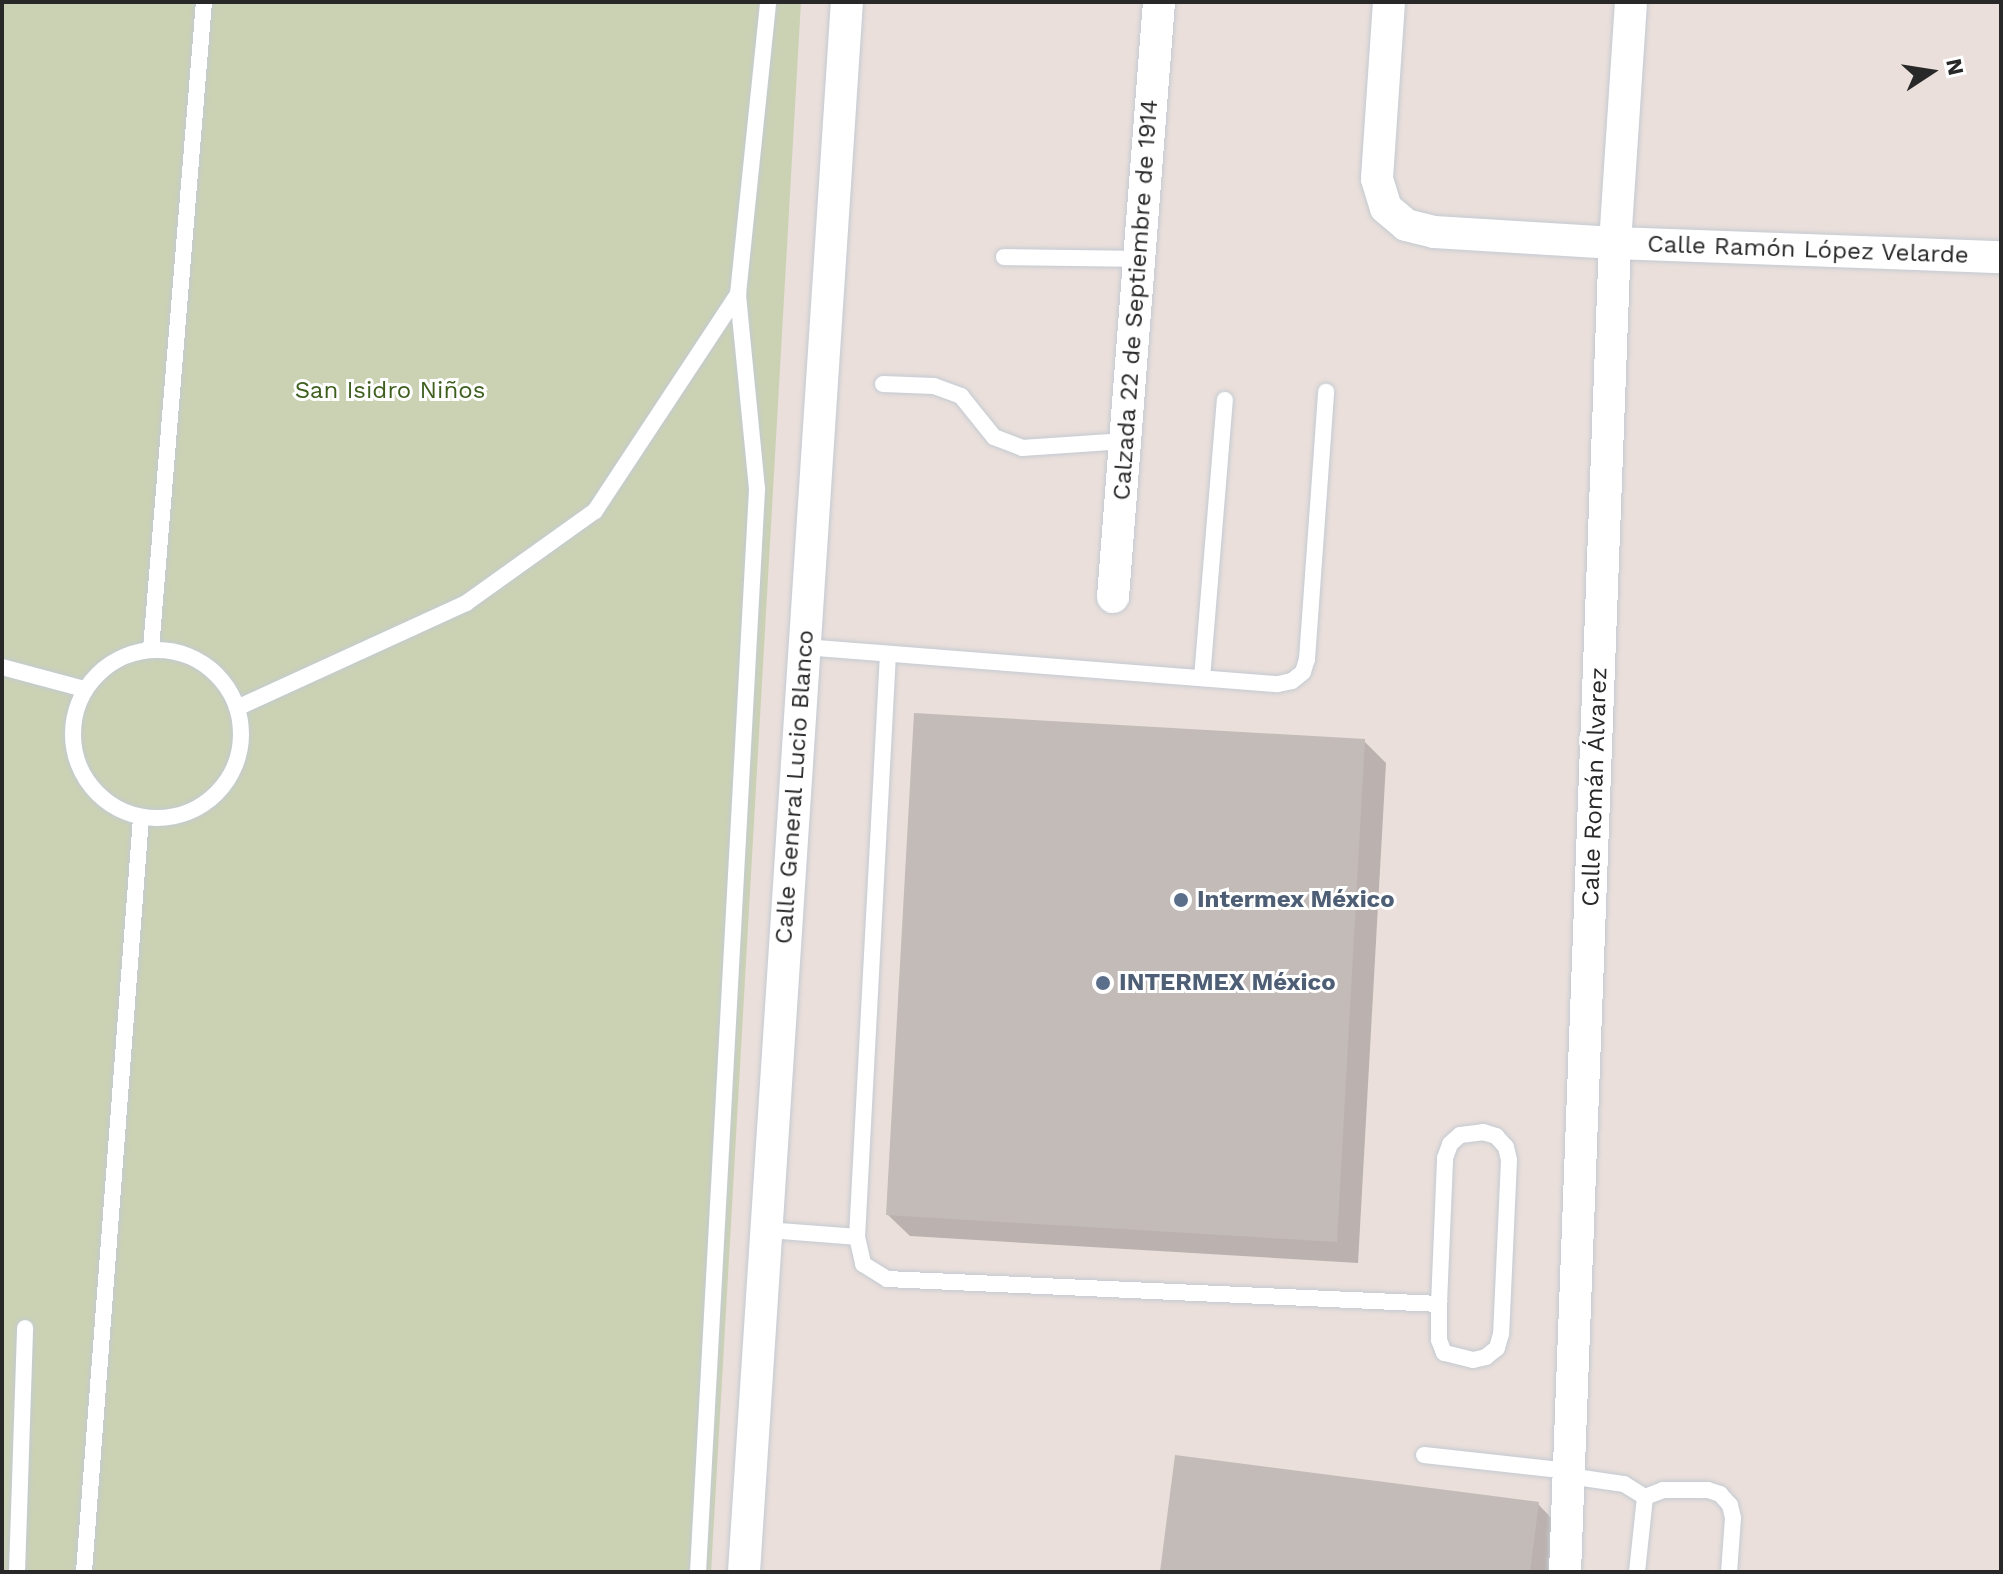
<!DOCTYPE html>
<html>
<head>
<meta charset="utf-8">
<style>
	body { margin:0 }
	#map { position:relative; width:2003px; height:1574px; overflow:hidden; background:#eadfdb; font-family:"Work Sans",sans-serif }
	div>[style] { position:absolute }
	.cemetery>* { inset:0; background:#cbd2b4 }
	.shadow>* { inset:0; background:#0003 }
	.building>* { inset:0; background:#c2bbb7 }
	.roads { filter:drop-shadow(0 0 2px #c3cad1) drop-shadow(0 0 2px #c3cad1) }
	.service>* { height:16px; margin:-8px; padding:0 8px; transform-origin:8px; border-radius:8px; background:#fff }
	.service>.ring { margin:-8px; padding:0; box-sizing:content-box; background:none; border:16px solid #fff; border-radius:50% }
	.minor>* { height:32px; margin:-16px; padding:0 16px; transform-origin:16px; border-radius:16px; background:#fff }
	.dots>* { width:22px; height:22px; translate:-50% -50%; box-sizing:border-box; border:4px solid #fff; border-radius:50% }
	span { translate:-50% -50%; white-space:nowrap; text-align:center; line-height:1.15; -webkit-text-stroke:6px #fff; paint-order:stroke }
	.street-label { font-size:24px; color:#282828 }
	.park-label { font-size:24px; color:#3f5f1f }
	.service-label { font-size:24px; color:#4e5e75; font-weight:700 }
	.left { translate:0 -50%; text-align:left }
	.frame { position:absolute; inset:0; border:4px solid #282828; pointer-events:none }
	.north { position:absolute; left:1891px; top:32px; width:80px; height:80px; -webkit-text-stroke:6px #fff; paint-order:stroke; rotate:78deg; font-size:22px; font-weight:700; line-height:32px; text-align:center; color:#282828 }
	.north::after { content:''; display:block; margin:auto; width:28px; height:36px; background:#282828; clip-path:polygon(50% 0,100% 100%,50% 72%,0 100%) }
</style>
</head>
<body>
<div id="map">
	<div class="cemetery">
		<div style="clip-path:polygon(2px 2px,801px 2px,711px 1572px,2px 1572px)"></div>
	</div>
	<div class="shadow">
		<div style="clip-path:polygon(1364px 741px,1386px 763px,1358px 1263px,910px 1236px,888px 1215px)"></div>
		<div style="clip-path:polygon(1538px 1504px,1559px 1526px,1554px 1572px,1162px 1572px)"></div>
	</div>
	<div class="building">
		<div style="clip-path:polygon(914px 713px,1365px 739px,1337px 1242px,886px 1215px)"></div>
		<div style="clip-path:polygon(1175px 1455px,1539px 1502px,1530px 1572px,1160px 1572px)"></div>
	</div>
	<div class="roads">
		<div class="service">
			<div style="left:1004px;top:257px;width:135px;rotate:0.8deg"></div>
			<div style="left:883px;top:384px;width:51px;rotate:2.2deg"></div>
			<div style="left:934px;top:386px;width:29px;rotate:20deg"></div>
			<div style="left:961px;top:396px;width:53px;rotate:51.2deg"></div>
			<div style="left:994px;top:437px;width:30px;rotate:21deg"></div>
			<div style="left:1022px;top:448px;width:103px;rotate:-3.9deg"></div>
			<div style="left:804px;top:647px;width:475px;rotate:4.5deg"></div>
			<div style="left:1278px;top:684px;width:14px;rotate:-12deg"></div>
			<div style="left:1292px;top:681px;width:14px;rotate:-39deg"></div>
			<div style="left:1303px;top:672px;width:14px;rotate:-73deg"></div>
			<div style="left:1307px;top:659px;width:268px;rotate:-85.9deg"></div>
			<div style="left:151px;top:649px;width:649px;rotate:-85.32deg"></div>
			<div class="ring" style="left:73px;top:650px;width:152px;height:152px"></div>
			<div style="left:2px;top:667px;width:85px;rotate:15deg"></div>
			<div style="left:1202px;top:678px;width:279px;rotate:-85.3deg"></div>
			<div style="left:237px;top:708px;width:252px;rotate:-24.6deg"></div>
			<div style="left:466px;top:603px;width:158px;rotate:-35.5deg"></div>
			<div style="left:595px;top:511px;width:260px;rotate:-56.6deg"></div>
			<div style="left:738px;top:294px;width:294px;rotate:-84.1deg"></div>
			<div style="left:767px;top:1230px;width:90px;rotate:4.4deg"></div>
			<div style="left:857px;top:1237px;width:584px;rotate:-86.96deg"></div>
			<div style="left:857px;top:1237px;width:28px;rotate:77deg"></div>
			<div style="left:863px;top:1264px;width:28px;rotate:32deg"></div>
			<div style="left:887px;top:1279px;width:553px;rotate:2.59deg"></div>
			<div style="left:1439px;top:1304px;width:146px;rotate:-87.6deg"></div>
			<div style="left:1445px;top:1158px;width:15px;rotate:-70deg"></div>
			<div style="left:1450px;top:1144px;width:13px;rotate:-42deg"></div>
			<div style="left:1460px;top:1135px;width:23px;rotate:-7deg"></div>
			<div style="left:1483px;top:1132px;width:14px;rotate:17deg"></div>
			<div style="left:1496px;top:1136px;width:15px;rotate:48deg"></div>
			<div style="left:1506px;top:1147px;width:13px;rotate:77deg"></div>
			<div style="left:1509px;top:1160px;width:174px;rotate:92.6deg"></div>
			<div style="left:1501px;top:1334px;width:15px;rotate:106deg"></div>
			<div style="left:1497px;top:1348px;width:14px;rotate:141deg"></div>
			<div style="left:1486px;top:1357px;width:13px;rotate:167deg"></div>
			<div style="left:1473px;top:1360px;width:30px;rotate:-166deg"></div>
			<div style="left:1444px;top:1353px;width:14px;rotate:-111deg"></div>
			<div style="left:1439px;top:1340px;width:36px;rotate:-90deg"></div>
			<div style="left:1424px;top:1455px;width:146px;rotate:6.3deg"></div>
			<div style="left:1569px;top:1476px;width:56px;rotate:8.3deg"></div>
			<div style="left:1624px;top:1484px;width:25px;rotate:32deg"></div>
			<div style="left:1645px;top:1497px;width:19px;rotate:-21deg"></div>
			<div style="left:1663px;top:1490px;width:45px"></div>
			<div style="left:1708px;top:1490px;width:13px;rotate:18deg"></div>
			<div style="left:1720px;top:1494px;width:15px;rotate:48deg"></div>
			<div style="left:1730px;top:1505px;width:13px;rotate:77deg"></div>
			<div style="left:1733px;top:1518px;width:54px;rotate:94.2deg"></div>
			<div style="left:17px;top:1572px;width:244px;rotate:-88.1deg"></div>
			<div style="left:84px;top:1572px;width:756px;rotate:-85.68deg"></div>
			<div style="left:698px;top:1572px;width:1085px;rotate:-86.88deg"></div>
			<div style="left:757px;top:489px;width:196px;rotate:-95.6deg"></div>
			<div style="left:1637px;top:1572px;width:75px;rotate:-83.9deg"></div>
		</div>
		<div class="minor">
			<div style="left:1389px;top:2px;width:177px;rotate:93.9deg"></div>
			<div style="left:1377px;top:179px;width:30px;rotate:73deg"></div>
			<div style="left:1386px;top:208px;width:26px;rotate:40deg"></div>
			<div style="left:1406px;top:225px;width:29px;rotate:14deg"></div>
			<div style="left:1434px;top:232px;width:181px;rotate:3.5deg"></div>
			<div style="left:1615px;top:243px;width:386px;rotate:2.1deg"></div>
			<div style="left:1113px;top:597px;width:597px;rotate:-85.58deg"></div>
			<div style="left:744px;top:1572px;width:1573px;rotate:-86.25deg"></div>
			<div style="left:1565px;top:1572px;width:1330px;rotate:-87.85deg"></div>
			<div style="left:1615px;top:243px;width:242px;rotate:-86.2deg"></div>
		</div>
	</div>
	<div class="dots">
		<div style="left:1181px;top:900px;background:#5c6f8a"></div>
		<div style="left:1103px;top:983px;background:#5c6f8a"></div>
	</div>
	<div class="street-label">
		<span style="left:1808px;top:250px;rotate:2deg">Calle Ramón López Velarde</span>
		<span style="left:1136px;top:300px;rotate:-86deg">Calzada 22 de Septiembre de 1914</span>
		<span style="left:795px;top:787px;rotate:-86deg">Calle General Lucio Blanco</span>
		<span style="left:1595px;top:787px;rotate:-88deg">Calle Román Álvarez</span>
	</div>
	<div class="park-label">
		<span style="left:390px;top:391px">San Isidro Niños</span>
	</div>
	<div class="service-label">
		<span class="left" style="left:1197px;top:900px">Intermex México</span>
		<span class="left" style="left:1119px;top:983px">INTERMEX México</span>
	</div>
	<div class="frame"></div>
	<div class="north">N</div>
</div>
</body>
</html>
